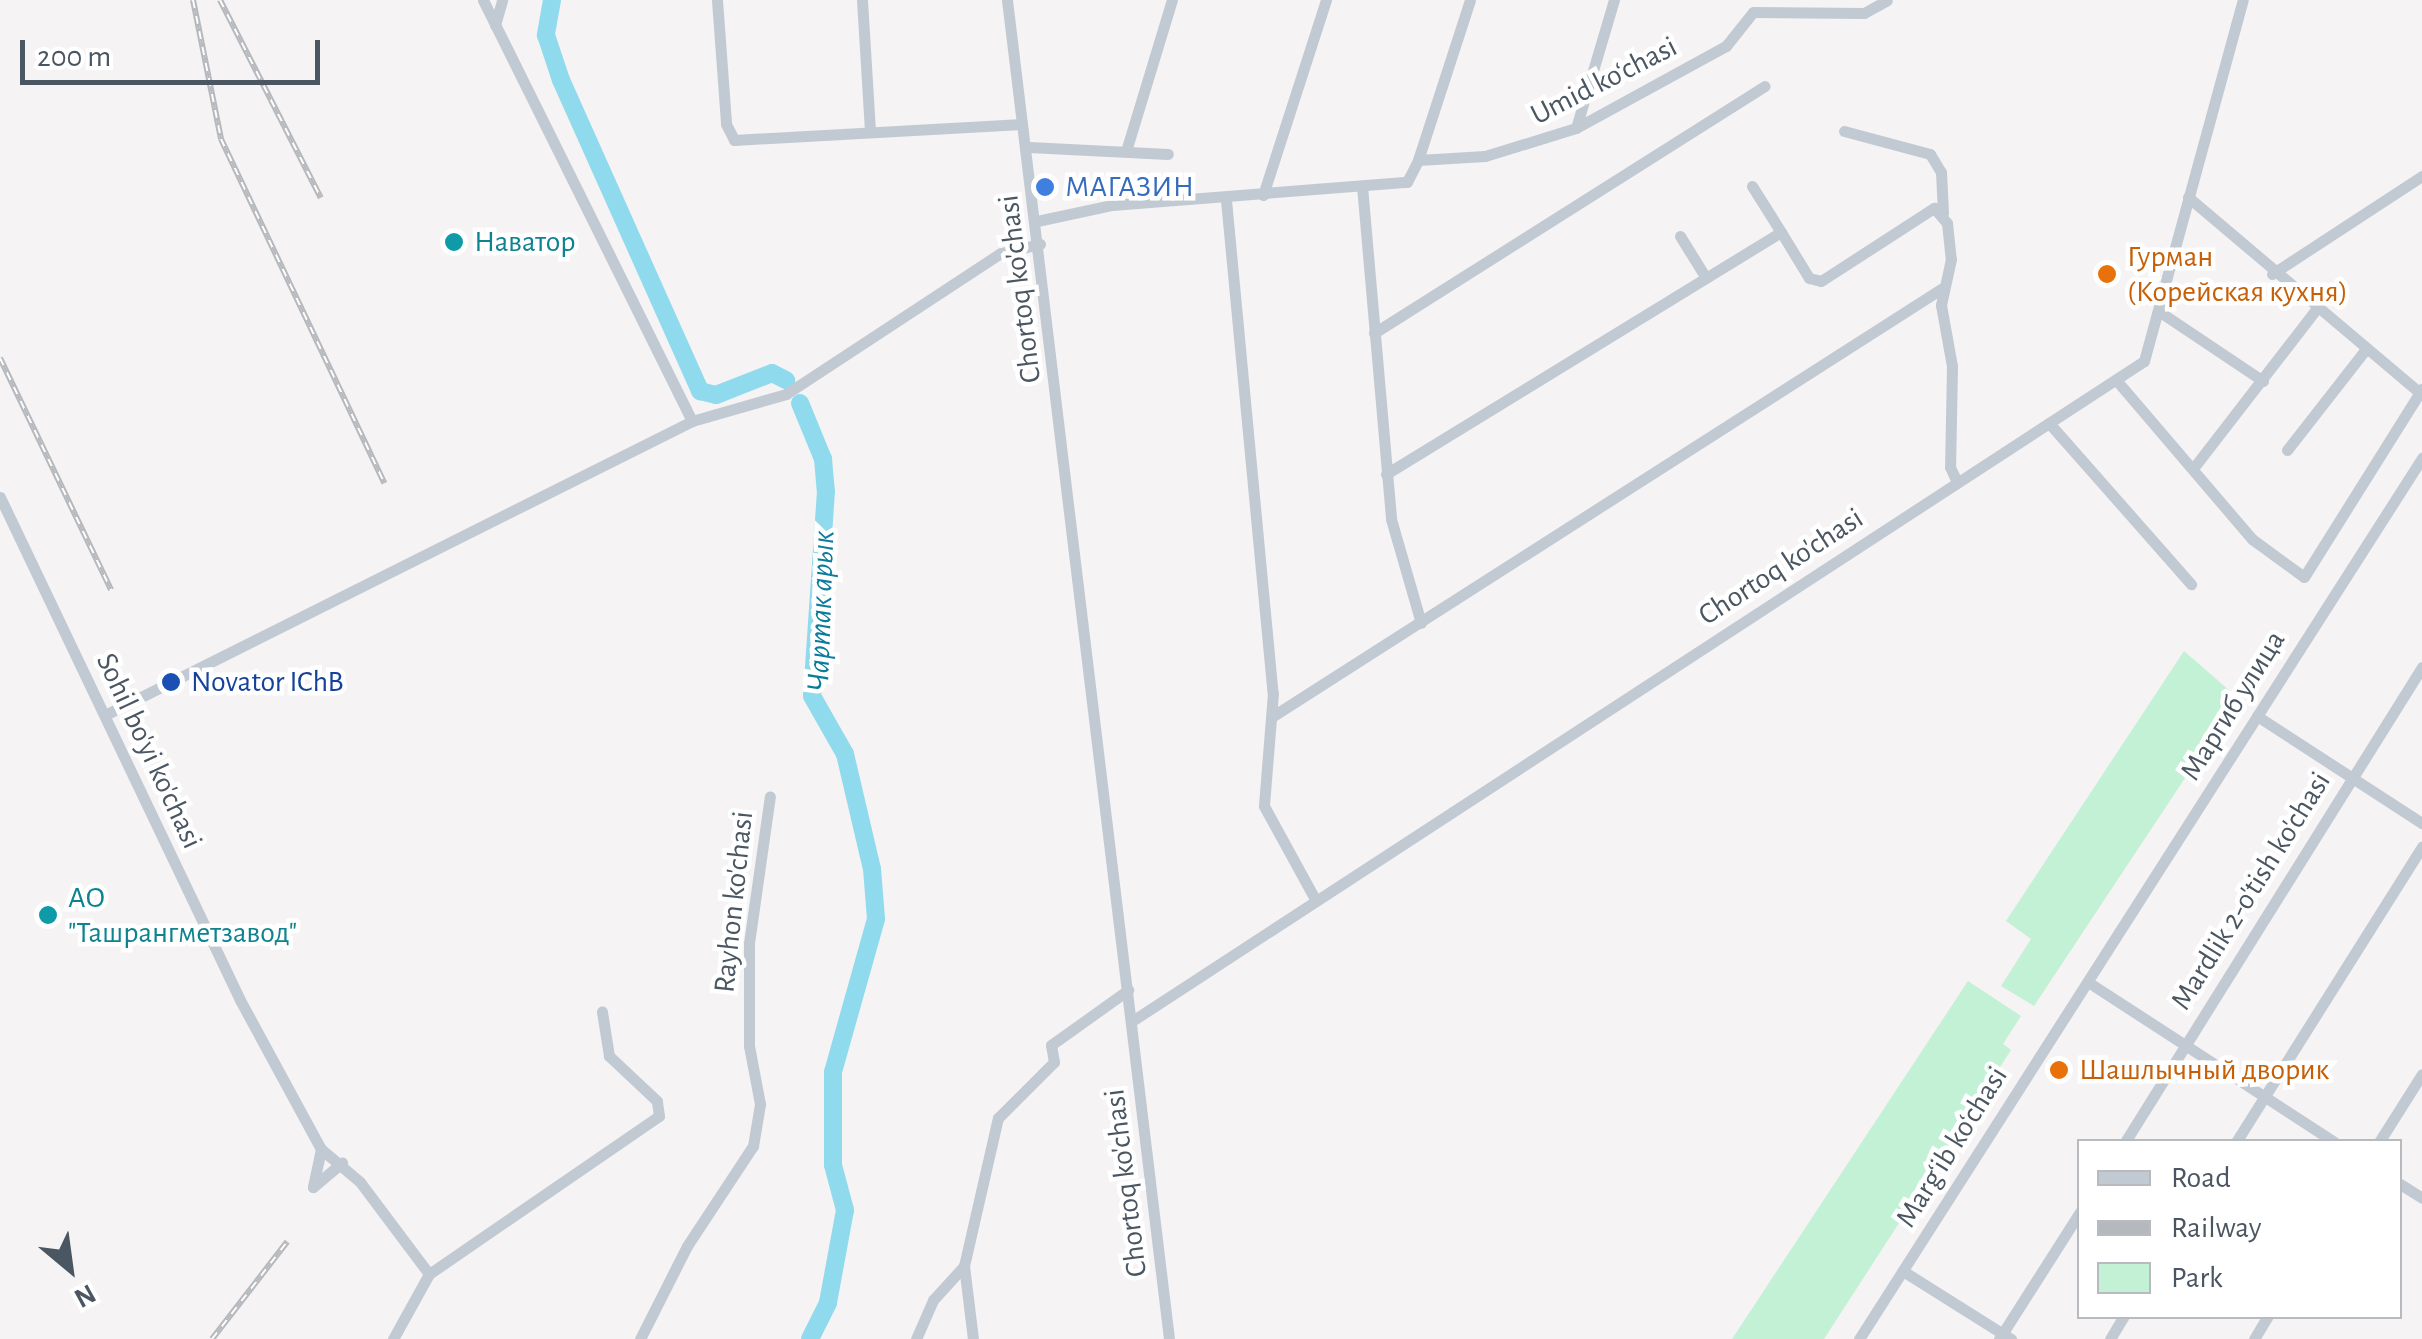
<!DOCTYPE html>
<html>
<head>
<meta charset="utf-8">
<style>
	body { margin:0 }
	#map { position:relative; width:2422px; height:1339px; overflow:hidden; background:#f5f3f3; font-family:"Alegreya Sans",sans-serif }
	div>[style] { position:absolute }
	.green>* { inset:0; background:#c3f1d5 }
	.river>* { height:18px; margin:-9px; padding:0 9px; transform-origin:9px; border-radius:9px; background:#90daee }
	.minor>* { height:11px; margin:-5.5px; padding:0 5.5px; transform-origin:5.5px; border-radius:5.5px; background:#c1cad2 }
	.rail>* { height:6px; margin-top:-3px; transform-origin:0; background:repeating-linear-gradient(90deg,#fff 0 8px,#b5b8bd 0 16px); box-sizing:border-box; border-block:2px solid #b5b8bd }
	.dots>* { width:28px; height:28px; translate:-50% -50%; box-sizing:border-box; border:5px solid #fff; border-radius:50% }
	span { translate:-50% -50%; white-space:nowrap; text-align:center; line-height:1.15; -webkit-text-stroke:9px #fff; paint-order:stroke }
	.street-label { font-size:30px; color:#4a5661 }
	.shop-label { font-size:30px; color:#366cbe }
	.left { translate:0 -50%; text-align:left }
	.culture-label { font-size:30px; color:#0d838f }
	.food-label { font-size:30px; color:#c56008 }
	.transit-label { font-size:30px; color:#164399 }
	.water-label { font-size:32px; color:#0c7c9b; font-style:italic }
	.legend { position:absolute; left:2077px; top:1139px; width:325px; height:180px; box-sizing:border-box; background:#fff; border:2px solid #b7bbc0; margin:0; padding:12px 18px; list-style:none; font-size:30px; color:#4a5661 }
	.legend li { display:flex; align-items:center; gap:20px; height:50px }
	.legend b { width:50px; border:2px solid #b7bbc0 }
	.north { position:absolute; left:20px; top:1219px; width:100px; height:100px; -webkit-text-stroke:8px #fff; paint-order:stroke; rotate:151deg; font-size:28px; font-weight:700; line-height:40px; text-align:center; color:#4a5661 }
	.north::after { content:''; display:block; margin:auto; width:35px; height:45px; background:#4a5661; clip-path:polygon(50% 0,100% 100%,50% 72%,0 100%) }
	.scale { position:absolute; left:20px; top:40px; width:300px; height:45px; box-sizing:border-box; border:5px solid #4a5661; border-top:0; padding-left:12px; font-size:30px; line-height:35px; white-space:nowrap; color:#4a5661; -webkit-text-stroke:8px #fff; paint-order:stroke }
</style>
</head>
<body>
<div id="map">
	<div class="green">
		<div style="clip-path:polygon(2184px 651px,2238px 698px,2034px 1006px,2001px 986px,2031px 939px,2006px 921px)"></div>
		<div style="clip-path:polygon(1968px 981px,2021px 1016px,2003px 1044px,2011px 1050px,1824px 1339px,1732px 1339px)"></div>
	</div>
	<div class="river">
		<div style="left:552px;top:0;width:36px;rotate:100deg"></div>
		<div style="left:546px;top:35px;width:47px;rotate:71.6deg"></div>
		<div style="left:561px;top:80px;width:341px;rotate:65.9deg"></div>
		<div style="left:700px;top:391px;width:16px;rotate:14deg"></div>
		<div style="left:716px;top:395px;width:60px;rotate:-21.4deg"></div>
		<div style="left:772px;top:373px;width:16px;rotate:27deg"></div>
		<div style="left:800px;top:403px;width:61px;rotate:67.7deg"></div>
		<div style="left:823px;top:459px;width:32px;rotate:85deg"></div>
		<div style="left:826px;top:491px;width:205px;rotate:93.9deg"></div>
		<div style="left:812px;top:696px;width:67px;rotate:60.4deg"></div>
		<div style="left:845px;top:754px;width:118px;rotate:76.8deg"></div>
		<div style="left:872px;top:869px;width:50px;rotate:85.4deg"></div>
		<div style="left:876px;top:919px;width:159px;rotate:105.7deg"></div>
		<div style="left:833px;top:1072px;width:93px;rotate:90deg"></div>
		<div style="left:833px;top:1165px;width:47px;rotate:75.1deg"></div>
		<div style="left:845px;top:1210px;width:95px;rotate:100.4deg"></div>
		<div style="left:828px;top:1303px;width:40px;rotate:116.6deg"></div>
	</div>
	<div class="minor">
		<div style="left:483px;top:0;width:470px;rotate:63.6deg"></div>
		<div style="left:717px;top:0;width:124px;rotate:85.8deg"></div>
		<div style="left:726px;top:124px;width:18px;rotate:63deg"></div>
		<div style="left:734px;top:140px;width:286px;rotate:-3.2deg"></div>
		<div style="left:862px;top:0;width:131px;rotate:86.5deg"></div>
		<div style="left:1007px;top:0;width:1349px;rotate:83.1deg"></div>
		<div style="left:495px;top:25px;width:26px;rotate:-74deg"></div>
		<div style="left:1576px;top:128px;width:134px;rotate:-73.5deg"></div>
		<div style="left:1844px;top:131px;width:89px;rotate:15deg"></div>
		<div style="left:1930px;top:154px;width:21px;rotate:59deg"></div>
		<div style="left:1941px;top:172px;width:41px;rotate:87.2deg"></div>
		<div style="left:1029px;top:147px;width:139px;rotate:2.9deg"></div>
		<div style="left:1126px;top:151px;width:158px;rotate:-73.1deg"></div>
		<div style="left:1418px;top:160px;width:168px;rotate:-72deg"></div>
		<div style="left:1362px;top:186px;width:334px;rotate:85deg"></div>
		<div style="left:1391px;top:519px;width:108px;rotate:73.9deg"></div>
		<div style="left:1752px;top:186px;width:54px;rotate:57.8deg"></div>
		<div style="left:1263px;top:195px;width:205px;rotate:-72.1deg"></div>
		<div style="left:2188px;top:197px;width:307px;rotate:40.2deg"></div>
		<div style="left:1226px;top:200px;width:495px;rotate:84.6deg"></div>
		<div style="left:1273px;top:693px;width:113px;rotate:94.6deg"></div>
		<div style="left:1264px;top:806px;width:108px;rotate:61.3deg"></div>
		<div style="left:1037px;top:221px;width:77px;rotate:-12deg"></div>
		<div style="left:1112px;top:205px;width:296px;rotate:-4.5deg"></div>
		<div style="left:1407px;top:182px;width:25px;rotate:-63deg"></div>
		<div style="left:1418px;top:160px;width:67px;rotate:-3.4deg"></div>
		<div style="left:1485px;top:156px;width:95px;rotate:-17.1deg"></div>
		<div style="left:1576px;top:128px;width:171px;rotate:-28.7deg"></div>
		<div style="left:1726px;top:46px;width:43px;rotate:-51.5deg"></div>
		<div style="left:1753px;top:12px;width:111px;rotate:0.5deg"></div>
		<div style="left:1864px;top:13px;width:26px;rotate:-29deg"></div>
		<div style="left:1680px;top:236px;width:49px;rotate:58.2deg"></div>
		<div style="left:2272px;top:274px;width:179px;rotate:-33.2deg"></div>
		<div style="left:2160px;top:312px;width:124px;rotate:33.8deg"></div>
		<div style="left:1374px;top:333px;width:462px;rotate:-32.3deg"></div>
		<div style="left:2117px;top:381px;width:208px;rotate:49.5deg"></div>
		<div style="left:2252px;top:539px;width:64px;rotate:36.2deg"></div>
		<div style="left:2304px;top:577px;width:222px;rotate:-57.9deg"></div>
		<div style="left:2049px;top:423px;width:215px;rotate:48.6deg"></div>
		<div style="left:2287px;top:450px;width:128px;rotate:-52deg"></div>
		<div style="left:2195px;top:466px;width:201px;rotate:-52.3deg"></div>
		<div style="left:1386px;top:474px;width:463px;rotate:-31.5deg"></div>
		<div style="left:1781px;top:232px;width:54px;rotate:58.7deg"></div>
		<div style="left:1809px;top:278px;width:12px;rotate:14deg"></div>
		<div style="left:1821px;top:281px;width:135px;rotate:-32.9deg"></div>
		<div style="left:1934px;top:208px;width:20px;rotate:49deg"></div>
		<div style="left:1947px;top:223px;width:36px;rotate:84deg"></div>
		<div style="left:1951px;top:259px;width:47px;rotate:102.3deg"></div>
		<div style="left:1941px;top:305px;width:62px;rotate:79.8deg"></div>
		<div style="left:1952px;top:366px;width:101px;rotate:91.1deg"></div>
		<div style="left:1950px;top:467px;width:17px;rotate:65deg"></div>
		<div style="left:0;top:497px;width:557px;rotate:64.49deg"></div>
		<div style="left:240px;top:1000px;width:170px;rotate:61.5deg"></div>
		<div style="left:321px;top:1149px;width:39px;rotate:102deg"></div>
		<div style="left:105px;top:715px;width:657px;rotate:-26.6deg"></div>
		<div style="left:692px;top:421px;width:98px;rotate:-16deg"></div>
		<div style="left:786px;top:394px;width:257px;rotate:-33.3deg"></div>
		<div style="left:1001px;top:253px;width:40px;rotate:-13deg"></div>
		<div style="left:1273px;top:716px;width:793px;rotate:-32.59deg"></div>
		<div style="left:2257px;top:716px;width:197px;rotate:33deg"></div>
		<div style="left:2088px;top:982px;width:293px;rotate:33deg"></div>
		<div style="left:1132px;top:1021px;width:1208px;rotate:-33.11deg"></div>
		<div style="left:2144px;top:361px;width:374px;rotate:-74.7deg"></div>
		<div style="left:2125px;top:1142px;width:560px;rotate:-57.98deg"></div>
		<div style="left:2236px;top:1142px;width:349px;rotate:-57.8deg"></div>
		<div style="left:2379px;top:1142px;width:80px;rotate:-57.7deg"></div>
		<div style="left:321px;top:1149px;width:51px;rotate:40.2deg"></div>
		<div style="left:360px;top:1182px;width:115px;rotate:53.1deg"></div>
		<div style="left:2400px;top:1184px;width:26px;rotate:32deg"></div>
		<div style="left:313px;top:1187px;width:38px;rotate:-40deg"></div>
		<div style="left:1903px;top:1271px;width:128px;rotate:32.2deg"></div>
		<div style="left:393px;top:1339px;width:74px;rotate:-61deg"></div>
		<div style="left:429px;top:1274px;width:279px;rotate:-34.5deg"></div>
		<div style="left:659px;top:1116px;width:15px;rotate:-98deg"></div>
		<div style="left:657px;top:1101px;width:66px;rotate:-136.8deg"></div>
		<div style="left:609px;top:1056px;width:45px;rotate:-99deg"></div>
		<div style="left:640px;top:1339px;width:104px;rotate:-63.2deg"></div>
		<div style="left:687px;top:1246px;width:120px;rotate:-56.6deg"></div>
		<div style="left:753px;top:1146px;width:43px;rotate:-80.5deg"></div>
		<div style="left:760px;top:1104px;width:59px;rotate:-100.7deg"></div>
		<div style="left:749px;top:1046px;width:103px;rotate:-90deg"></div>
		<div style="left:749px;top:943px;width:148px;rotate:-81.9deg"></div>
		<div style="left:916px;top:1339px;width:43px;rotate:-66.4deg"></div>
		<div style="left:933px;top:1300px;width:46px;rotate:-47.6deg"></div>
		<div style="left:973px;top:1339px;width:74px;rotate:-97deg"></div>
		<div style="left:964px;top:1266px;width:152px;rotate:-77.1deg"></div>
		<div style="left:998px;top:1118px;width:79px;rotate:-45deg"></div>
		<div style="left:1054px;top:1062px;width:17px;rotate:-100deg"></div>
		<div style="left:1051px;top:1045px;width:95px;rotate:-35.5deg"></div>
		<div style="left:1859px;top:1339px;width:1046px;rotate:-57.42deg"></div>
		<div style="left:1999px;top:1339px;width:151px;rotate:-57.5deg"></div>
		<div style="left:2110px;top:1339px;width:27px;rotate:-59deg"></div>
		<div style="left:2254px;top:1339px;width:27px;rotate:-59deg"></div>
	</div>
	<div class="rail">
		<div style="left:193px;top:0;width:142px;rotate:78.6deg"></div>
		<div style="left:221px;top:139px;width:381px;rotate:64.6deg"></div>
		<div style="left:220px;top:0;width:222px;rotate:63deg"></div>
		<div style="left:0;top:358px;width:257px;rotate:64.4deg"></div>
		<div style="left:212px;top:1339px;width:123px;rotate:-52.3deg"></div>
	</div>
	<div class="dots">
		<div style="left:1045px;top:187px;background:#3f7fe0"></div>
		<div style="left:454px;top:242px;background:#0f9aa8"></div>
		<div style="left:2107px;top:274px;background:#e8710a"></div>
		<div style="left:171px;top:682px;background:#1a4fb4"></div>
		<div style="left:48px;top:915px;background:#0f9aa8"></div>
		<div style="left:2059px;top:1070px;background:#e8710a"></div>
	</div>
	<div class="street-label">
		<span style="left:1604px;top:81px;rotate:-27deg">Umid ko‘chasi</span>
		<span style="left:1020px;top:289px;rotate:-97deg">Chortoq ko'chasi</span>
		<span style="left:1781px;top:567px;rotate:-33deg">Chortoq ko'chasi</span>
		<span style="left:2233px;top:706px;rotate:-58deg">Маргиб улица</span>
		<span style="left:149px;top:751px;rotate:65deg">Sohil bo'yi ko'chasi</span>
		<span style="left:2251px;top:891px;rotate:-58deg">Mardlik 2-o'tish ko'chasi</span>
		<span style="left:734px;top:902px;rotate:-84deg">Rayhon ko'chasi</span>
		<span style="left:1952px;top:1147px;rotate:-58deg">Marg‘ib ko‘chasi</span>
		<span style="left:1126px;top:1183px;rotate:-97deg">Chortoq ko'chasi</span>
	</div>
	<div class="shop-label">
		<span class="left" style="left:1065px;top:187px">МАГАЗИН</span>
	</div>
	<div class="culture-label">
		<span class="left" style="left:474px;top:242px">Наватор</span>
		<span class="left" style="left:68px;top:915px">АО<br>"Ташрангметзавод"</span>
	</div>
	<div class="food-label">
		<span class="left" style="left:2127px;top:274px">Гурман<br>(Корейская кухня)</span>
		<span class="left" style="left:2079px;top:1070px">Шашлычный дворик</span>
	</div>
	<div class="transit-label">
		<span class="left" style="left:191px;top:682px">Novator IChB</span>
	</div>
	<div class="water-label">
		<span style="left:821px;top:611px;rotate:-88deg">Чартак арык</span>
	</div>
	<ul class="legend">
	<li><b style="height:12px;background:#c1cad2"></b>Road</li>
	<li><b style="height:12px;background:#b5b8bd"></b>Railway</li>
	<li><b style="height:28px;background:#c3f1d5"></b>Park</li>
	</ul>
	<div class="north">N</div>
	<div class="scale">200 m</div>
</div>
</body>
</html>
